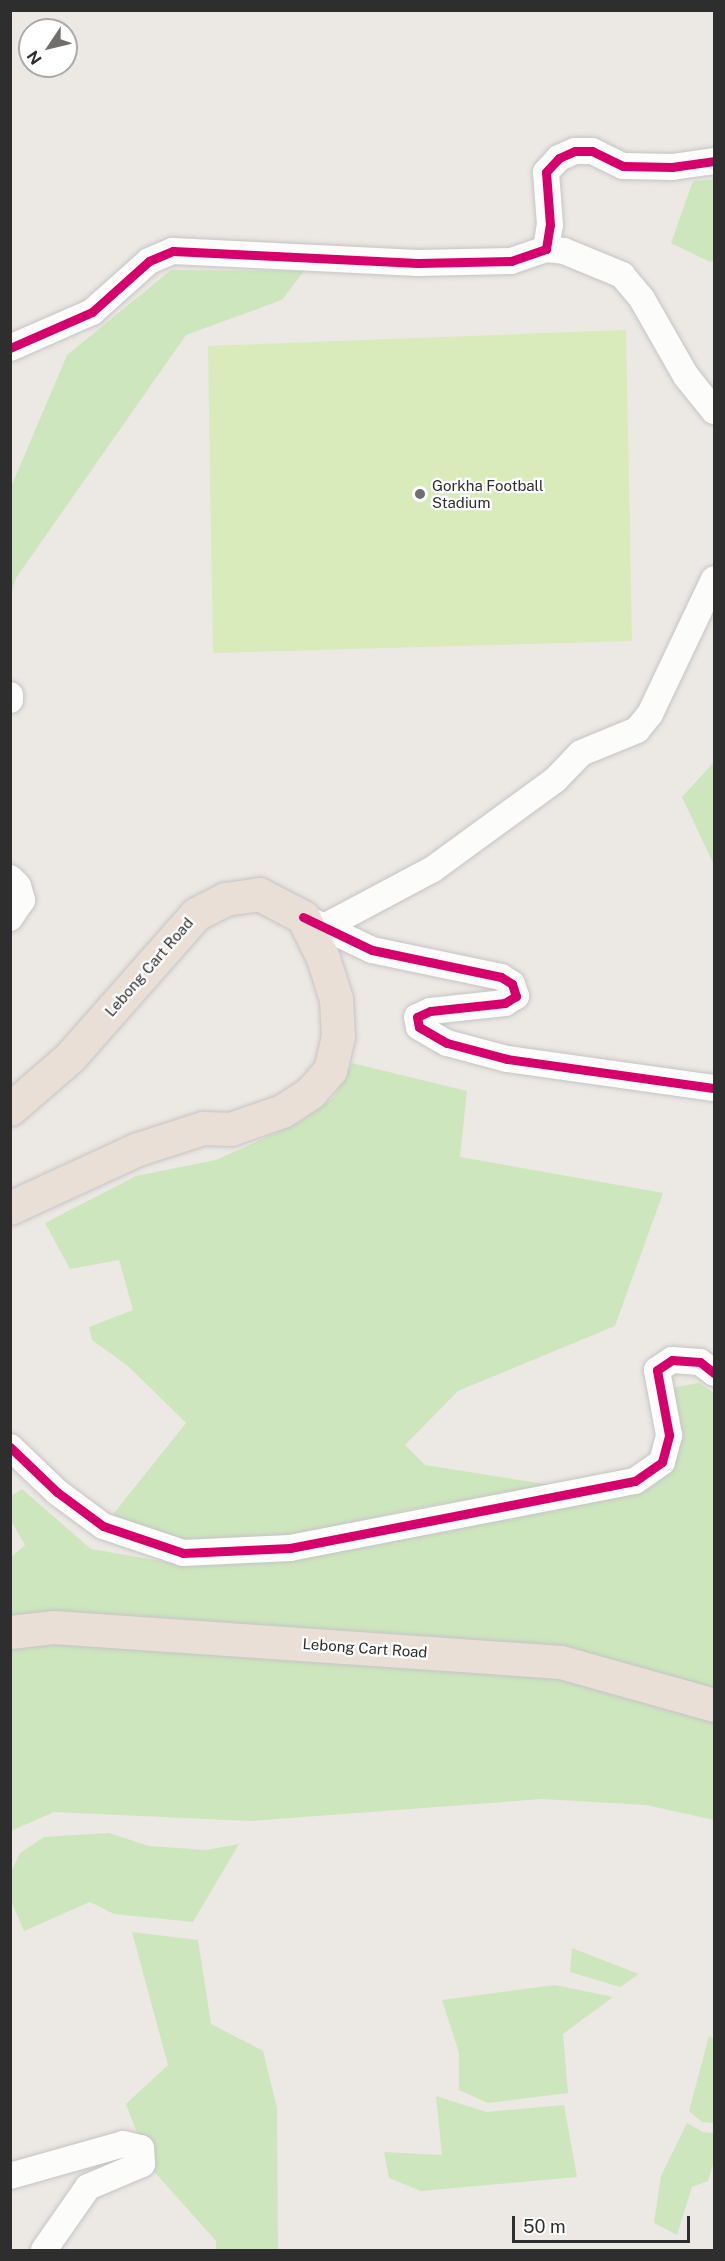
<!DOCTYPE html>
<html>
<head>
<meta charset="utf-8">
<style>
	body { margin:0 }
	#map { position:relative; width:725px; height:2261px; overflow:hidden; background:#ece8e4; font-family:"Public Sans",sans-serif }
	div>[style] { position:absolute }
	.green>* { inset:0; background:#cee6be }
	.pitch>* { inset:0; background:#d9eabb }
	.roads { filter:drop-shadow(0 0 2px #c5c4c5) drop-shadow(0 0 2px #c5c4c5) }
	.minor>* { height:26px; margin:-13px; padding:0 13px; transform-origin:13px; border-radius:13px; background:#fcfcfb }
	.highway>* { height:33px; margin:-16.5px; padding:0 16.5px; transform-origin:16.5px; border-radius:16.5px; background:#eadfd6 }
	.cycleway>* { height:9px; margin:-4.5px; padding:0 4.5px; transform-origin:4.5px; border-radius:4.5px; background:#d6006c }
	.dots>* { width:16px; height:16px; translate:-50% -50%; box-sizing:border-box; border:3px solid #fff; border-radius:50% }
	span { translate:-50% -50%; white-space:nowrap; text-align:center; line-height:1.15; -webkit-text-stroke:4.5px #fff; paint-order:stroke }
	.poi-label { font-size:15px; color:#2e2e2e }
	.left { translate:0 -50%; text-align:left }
	.street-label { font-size:15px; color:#2e2e2e }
	.frame { position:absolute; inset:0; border:12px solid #2e2e2e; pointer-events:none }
	.north { position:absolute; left:18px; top:18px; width:60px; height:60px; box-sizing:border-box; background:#fff; border:2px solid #ababab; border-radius:50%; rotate:235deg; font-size:16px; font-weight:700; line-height:24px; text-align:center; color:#2e2e2e }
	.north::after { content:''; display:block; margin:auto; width:21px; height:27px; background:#706f6e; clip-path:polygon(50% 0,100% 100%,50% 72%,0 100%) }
	.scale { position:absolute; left:512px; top:2216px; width:178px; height:27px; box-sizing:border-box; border:3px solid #2e2e2e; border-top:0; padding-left:8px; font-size:18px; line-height:21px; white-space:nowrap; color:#2e2e2e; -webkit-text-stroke:4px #fff; paint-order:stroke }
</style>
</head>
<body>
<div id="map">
	<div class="green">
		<div style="clip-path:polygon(714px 179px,714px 261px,710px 262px,671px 243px,693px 181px)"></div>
		<div style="clip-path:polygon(171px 270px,304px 271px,282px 300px,186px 335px,16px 578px,11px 595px,11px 487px,67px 355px)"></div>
		<div style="clip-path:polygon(714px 762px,714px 865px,682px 797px)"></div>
		<div style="clip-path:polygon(352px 1063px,467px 1091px,460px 1157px,663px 1193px,615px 1326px,458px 1391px,405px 1445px,425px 1465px,551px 1485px,407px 1510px,292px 1536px,184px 1545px,110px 1518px,186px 1423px,128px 1366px,92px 1340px,89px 1327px,133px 1310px,119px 1260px,70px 1269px,45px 1223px,136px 1176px,216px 1160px,300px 1122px,334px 1097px)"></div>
		<div style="clip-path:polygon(699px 1383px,714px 1393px,714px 1691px,11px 1618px,10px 1558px,25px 1545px,10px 1519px,11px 1496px,22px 1489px,91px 1549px,179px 1564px,480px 1523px,621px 1497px,655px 1485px,677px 1454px,680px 1418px,670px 1388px)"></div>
		<div style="clip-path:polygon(56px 1643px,560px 1672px,714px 1717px,714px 1820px,646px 1805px,542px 1799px,251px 1821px,54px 1812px,11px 1831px,10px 1650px)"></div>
		<div style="clip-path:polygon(109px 1833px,149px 1846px,206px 1850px,239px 1844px,193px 1922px,114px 1914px,90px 1902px,24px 1931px,11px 1901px,11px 1872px,20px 1853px,44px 1837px)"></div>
		<div style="clip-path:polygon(132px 1932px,198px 1940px,211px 2024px,263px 2051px,277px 2108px,278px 2250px,216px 2250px,216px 2241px,150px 2167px,126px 2104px,168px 2065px)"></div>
		<div style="clip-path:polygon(572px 1948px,639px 1974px,620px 1987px,570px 1972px)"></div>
		<div style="clip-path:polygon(555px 1985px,613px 1997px,563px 2034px,568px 2093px,488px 2103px,459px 2090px,459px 2053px,442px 2000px)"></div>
		<div style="clip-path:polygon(709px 2036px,714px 2039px,714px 2123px,702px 2122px,689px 2111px)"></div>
		<div style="clip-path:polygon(436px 2096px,486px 2112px,564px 2105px,577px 2177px,421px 2191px,389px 2178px,384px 2152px,442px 2155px)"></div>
		<div style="clip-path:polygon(687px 2123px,703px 2132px,714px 2133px,714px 2161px,708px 2181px,692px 2187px,677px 2235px,654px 2223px,661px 2176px)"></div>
	</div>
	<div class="pitch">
		<div style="clip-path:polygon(626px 330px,632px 641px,213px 653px,208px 346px)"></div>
	</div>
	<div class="roads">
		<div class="minor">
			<div style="left:546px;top:249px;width:18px;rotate:6deg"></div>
			<div style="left:564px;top:251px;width:63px;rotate:22.5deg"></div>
			<div style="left:622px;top:275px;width:31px;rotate:50deg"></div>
			<div style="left:642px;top:299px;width:89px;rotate:60.3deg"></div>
			<div style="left:686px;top:376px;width:45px;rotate:51.3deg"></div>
			<div style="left:10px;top:348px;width:90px;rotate:-23.7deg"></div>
			<div style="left:92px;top:312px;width:76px;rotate:-41.8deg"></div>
			<div style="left:149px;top:261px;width:26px;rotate:-23deg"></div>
			<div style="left:173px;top:251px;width:245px;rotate:2.8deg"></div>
			<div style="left:418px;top:263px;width:93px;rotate:-1.2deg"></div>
			<div style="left:511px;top:261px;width:37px;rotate:-19deg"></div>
			<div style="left:546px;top:249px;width:24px;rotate:-81deg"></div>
			<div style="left:550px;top:225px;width:53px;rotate:-94.3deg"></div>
			<div style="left:546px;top:172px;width:19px;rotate:-47deg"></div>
			<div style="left:559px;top:158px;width:17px;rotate:-24deg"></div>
			<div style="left:575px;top:151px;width:17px"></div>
			<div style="left:592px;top:151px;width:34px;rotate:26deg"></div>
			<div style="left:623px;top:166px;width:49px;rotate:1.2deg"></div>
			<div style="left:672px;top:167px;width:42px;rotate:-8.1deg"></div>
			<div style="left:10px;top:695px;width:5px;rotate:90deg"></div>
			<div style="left:10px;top:878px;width:11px;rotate:45deg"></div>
			<div style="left:18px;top:886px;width:15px;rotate:74deg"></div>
			<div style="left:22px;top:900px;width:22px;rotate:124deg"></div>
			<div style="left:303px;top:917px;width:76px;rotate:25.6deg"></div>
			<div style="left:372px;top:950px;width:132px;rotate:11.8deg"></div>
			<div style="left:501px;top:977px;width:13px;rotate:32deg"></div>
			<div style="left:512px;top:984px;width:13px;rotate:72deg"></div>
			<div style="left:516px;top:996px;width:13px;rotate:148deg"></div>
			<div style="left:505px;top:1003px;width:75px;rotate:173.9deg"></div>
			<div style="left:430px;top:1011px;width:14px;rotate:155deg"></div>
			<div style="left:417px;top:1017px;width:10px;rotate:79deg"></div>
			<div style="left:419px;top:1027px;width:32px;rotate:30deg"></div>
			<div style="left:447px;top:1043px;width:62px;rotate:14.9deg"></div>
			<div style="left:507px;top:1059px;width:209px;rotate:8deg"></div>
			<div style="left:324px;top:927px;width:123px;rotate:-28deg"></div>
			<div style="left:433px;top:869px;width:151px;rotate:-36.1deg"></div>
			<div style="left:555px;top:780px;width:37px;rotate:-46deg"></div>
			<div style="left:581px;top:753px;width:61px;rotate:-22.3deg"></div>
			<div style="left:637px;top:730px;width:21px;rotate:-51deg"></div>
			<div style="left:650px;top:714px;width:149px;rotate:-64.6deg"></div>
			<div style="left:10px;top:1447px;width:65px;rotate:43.8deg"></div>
			<div style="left:57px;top:1492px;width:57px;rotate:36.5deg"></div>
			<div style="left:103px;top:1526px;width:84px;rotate:18.6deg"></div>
			<div style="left:183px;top:1553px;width:107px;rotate:-2.7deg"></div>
			<div style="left:290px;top:1548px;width:351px;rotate:-11deg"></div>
			<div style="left:635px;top:1481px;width:33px;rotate:-35deg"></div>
			<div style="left:662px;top:1462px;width:28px;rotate:-75deg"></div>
			<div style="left:669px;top:1435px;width:66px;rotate:-100.5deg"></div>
			<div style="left:657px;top:1370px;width:18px;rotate:-34deg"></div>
			<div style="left:672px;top:1360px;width:28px;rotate:4deg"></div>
			<div style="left:700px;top:1362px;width:18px;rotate:38deg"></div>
			<div style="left:10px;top:2176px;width:117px;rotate:-15.8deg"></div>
			<div style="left:123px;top:2144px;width:18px;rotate:13deg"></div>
			<div style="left:141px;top:2148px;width:16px;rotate:86deg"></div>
			<div style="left:142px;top:2164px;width:59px;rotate:156.9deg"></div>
			<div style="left:88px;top:2187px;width:77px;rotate:124.9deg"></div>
		</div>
		<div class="highway">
			<div style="left:10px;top:1109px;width:79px;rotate:-40.9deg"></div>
			<div style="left:70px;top:1057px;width:191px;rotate:-48.6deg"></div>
			<div style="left:196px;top:914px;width:33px;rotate:-27deg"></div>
			<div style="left:225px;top:899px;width:34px;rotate:-8deg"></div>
			<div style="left:259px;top:894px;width:50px;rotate:27.6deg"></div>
			<div style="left:303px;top:917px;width:46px;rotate:64deg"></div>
			<div style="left:323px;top:958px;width:43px;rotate:72.4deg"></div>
			<div style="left:336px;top:999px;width:37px;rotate:87deg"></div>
			<div style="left:338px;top:1036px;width:35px;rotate:103deg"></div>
			<div style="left:330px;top:1070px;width:30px;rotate:131deg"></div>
			<div style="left:310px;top:1093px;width:33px;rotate:147deg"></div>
			<div style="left:282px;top:1111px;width:54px;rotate:160.6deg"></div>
			<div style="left:231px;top:1129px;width:28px;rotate:-178deg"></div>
			<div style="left:203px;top:1128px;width:68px;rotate:162.1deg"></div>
			<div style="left:138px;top:1149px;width:141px;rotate:155.3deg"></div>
			<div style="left:10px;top:1632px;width:43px;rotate:-6.6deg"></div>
			<div style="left:53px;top:1627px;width:509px;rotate:3.94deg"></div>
			<div style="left:561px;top:1662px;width:159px;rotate:15.7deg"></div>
		</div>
	</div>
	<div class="cycleway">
		<div style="left:10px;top:348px;width:90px;rotate:-23.7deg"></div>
		<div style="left:92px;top:312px;width:76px;rotate:-41.8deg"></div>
		<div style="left:149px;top:261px;width:26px;rotate:-23deg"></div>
		<div style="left:173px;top:251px;width:245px;rotate:2.8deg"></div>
		<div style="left:418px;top:263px;width:93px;rotate:-1.2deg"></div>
		<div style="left:511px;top:261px;width:37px;rotate:-19deg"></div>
		<div style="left:546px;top:249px;width:24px;rotate:-81deg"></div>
		<div style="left:550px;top:225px;width:53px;rotate:-94.3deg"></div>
		<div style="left:546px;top:172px;width:19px;rotate:-47deg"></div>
		<div style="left:559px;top:158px;width:17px;rotate:-24deg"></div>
		<div style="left:575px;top:151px;width:17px"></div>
		<div style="left:592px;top:151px;width:34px;rotate:26deg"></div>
		<div style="left:623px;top:166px;width:49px;rotate:1.2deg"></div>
		<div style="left:672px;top:167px;width:42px;rotate:-8.1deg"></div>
		<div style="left:303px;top:917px;width:76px;rotate:25.6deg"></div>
		<div style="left:372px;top:950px;width:132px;rotate:11.8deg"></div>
		<div style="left:501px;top:977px;width:13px;rotate:32deg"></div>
		<div style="left:512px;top:984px;width:13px;rotate:72deg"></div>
		<div style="left:516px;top:996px;width:13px;rotate:148deg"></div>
		<div style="left:505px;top:1003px;width:75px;rotate:173.9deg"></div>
		<div style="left:430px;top:1011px;width:14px;rotate:155deg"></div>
		<div style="left:417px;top:1017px;width:10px;rotate:79deg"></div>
		<div style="left:419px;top:1027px;width:32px;rotate:30deg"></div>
		<div style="left:447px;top:1043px;width:62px;rotate:14.9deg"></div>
		<div style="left:507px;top:1059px;width:209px;rotate:8deg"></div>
		<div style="left:10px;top:1447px;width:65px;rotate:43.8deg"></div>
		<div style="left:57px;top:1492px;width:57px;rotate:36.5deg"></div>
		<div style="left:103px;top:1526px;width:84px;rotate:18.6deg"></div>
		<div style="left:183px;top:1553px;width:107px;rotate:-2.7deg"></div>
		<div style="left:290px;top:1548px;width:351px;rotate:-11deg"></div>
		<div style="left:635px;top:1481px;width:33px;rotate:-35deg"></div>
		<div style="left:662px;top:1462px;width:28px;rotate:-75deg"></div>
		<div style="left:669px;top:1435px;width:66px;rotate:-100.5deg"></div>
		<div style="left:657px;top:1370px;width:18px;rotate:-34deg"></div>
		<div style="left:672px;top:1360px;width:28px;rotate:4deg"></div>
		<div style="left:700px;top:1362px;width:18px;rotate:38deg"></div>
	</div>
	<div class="dots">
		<div style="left:420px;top:494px;background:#706f6e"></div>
	</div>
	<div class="poi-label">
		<span class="left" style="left:432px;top:494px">Gorkha Football<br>Stadium</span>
	</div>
	<div class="street-label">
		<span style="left:149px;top:967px;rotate:-49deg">Lebong Cart Road</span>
		<span style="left:365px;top:1648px;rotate:4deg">Lebong Cart Road</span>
	</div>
	<div class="frame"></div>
	<div class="north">N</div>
	<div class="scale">50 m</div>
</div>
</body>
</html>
